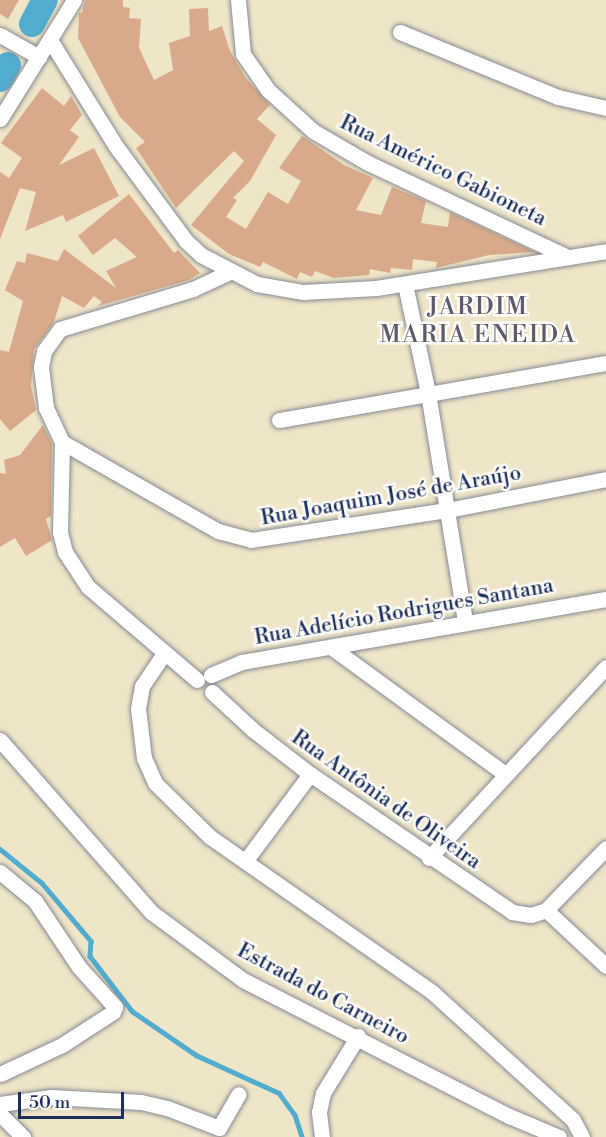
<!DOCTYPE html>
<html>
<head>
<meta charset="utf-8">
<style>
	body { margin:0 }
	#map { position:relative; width:606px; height:1137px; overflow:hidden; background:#efe5c8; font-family:"Libre Bodoni",serif }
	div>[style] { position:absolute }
	.stream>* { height:4.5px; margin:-2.25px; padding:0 2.25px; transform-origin:2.25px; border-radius:2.25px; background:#51acce }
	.river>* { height:26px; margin:-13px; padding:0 13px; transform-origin:13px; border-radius:13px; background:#51acce }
	.building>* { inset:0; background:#d8aa89 }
	.roads { filter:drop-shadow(0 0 2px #858a93) drop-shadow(0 0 2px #858a93) }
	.minor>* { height:15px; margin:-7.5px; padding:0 7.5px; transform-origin:7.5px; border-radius:7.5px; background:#fff }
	span { translate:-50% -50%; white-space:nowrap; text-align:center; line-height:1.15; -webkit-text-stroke:5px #fdfcf7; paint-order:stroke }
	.street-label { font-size:21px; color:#1b2f5e }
	.quarter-label { font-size:24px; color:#5d5a6d; letter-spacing:1.5px }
	.scale { position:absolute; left:18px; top:1092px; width:106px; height:27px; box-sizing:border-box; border:3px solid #1b2f5e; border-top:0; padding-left:8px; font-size:18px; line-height:21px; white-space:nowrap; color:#1b2f5e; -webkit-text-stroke:4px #fdfcf7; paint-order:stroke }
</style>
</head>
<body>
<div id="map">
	<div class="stream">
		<div style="left:0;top:849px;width:54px;rotate:39deg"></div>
		<div style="left:42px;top:883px;width:76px;rotate:49.8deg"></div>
		<div style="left:91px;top:941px;width:15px;rotate:94deg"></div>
		<div style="left:90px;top:956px;width:69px;rotate:52.6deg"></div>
		<div style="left:132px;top:1011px;width:78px;rotate:34.5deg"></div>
		<div style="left:196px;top:1055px;width:91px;rotate:24.6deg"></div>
		<div style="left:279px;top:1093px;width:27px;rotate:54deg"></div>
		<div style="left:295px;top:1115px;width:23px;rotate:72deg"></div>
	</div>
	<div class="river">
		<div style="left:32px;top:24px;width:27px;rotate:-62deg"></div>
		<div style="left:0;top:79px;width:16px;rotate:-60deg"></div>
	</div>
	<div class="building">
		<div style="clip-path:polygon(0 0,19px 0,8px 19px,0 14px)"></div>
		<div style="clip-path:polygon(85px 0,123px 0,123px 7px,130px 8px,129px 18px,141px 19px,139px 48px,154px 80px,173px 70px,169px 43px,190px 36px,189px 9px,208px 8px,209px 31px,222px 26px,230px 51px,245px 77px,270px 105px,257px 119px,276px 135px,250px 181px,233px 198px,237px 200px,226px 217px,246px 229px,268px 192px,288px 204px,301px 181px,279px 168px,302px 136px,344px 165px,373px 178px,356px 210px,381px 215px,392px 187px,426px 201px,421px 223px,448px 227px,450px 212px,535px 252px,489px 255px,436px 268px,437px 262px,413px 259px,412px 270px,391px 268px,390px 273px,370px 269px,369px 275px,334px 278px,315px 271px,312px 277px,300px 272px,297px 279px,263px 262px,260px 267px,229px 254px,191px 225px,244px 161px,234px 151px,176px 208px,136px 148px,145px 142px,120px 117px,78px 38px,79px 13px,82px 13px)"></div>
		<div style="clip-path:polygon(42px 88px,64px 106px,71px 96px,82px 115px,70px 130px,79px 137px,59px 165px,94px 148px,119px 196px,66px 222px,63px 215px,25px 231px,36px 192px,20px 188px,0 239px,0 172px,9px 178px,22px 158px,1px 143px)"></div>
		<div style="clip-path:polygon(129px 194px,174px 253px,178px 250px,200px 273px,189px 280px,98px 306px,102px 302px,94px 296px,84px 308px,62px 296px,54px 322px,34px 349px,31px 386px,36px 410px,10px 431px,0 419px,0 350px,9px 352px,23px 301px,5px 290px,17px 261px,25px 263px,27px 253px,58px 261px,64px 249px,116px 288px,106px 271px,137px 257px,115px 238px,93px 255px,78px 236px)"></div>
		<div style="clip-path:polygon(43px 425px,52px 444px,51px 516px,46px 519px,52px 540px,26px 556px,15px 538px,0 547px,0 473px,6px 474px,4px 460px,20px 455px)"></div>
	</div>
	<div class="roads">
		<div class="minor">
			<div style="left:238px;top:0;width:54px;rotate:84.7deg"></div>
			<div style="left:243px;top:54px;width:44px;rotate:55.2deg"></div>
			<div style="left:268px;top:90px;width:61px;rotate:42.3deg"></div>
			<div style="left:313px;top:131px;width:64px;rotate:30.2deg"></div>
			<div style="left:368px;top:163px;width:221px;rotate:25.2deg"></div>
			<div style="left:400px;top:32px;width:171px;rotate:22.4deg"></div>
			<div style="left:558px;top:97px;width:49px;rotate:12.9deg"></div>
			<div style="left:0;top:35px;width:45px;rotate:29.4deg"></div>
			<div style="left:50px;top:40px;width:123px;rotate:58.2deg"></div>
			<div style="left:115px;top:145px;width:119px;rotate:53.5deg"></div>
			<div style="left:186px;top:241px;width:21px;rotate:43deg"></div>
			<div style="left:201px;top:255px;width:63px;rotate:27.4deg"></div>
			<div style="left:257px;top:284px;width:47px;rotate:9.9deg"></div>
			<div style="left:303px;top:292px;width:73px;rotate:-3.1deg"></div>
			<div style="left:376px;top:288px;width:233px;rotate:-9.1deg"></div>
			<div style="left:0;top:119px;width:140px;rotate:-58.1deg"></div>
			<div style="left:405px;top:284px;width:111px;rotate:78.1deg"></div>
			<div style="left:428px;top:393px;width:232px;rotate:80.8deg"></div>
			<div style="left:279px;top:420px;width:332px;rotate:-9.9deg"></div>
			<div style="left:62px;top:442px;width:180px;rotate:29.7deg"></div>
			<div style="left:218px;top:531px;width:34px;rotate:15deg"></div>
			<div style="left:251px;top:540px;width:199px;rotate:-8.7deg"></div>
			<div style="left:448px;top:510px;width:161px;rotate:-11.1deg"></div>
			<div style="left:331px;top:647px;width:215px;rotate:36.1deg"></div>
			<div style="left:163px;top:655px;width:37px;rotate:124deg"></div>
			<div style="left:142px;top:686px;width:22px;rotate:100deg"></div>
			<div style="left:138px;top:708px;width:50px;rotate:83.2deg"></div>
			<div style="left:144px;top:758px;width:27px;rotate:66deg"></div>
			<div style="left:155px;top:783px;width:77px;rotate:44.5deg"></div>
			<div style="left:210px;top:837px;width:271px;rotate:34.9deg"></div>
			<div style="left:432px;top:992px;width:190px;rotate:42.2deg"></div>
			<div style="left:573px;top:1120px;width:19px;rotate:62deg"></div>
			<div style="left:211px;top:675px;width:33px;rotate:-23deg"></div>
			<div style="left:241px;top:662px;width:370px;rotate:-9.8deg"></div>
			<div style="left:197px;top:680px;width:143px;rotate:-139.5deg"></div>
			<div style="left:88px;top:587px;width:42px;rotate:-123.3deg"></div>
			<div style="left:65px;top:552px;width:21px;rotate:-104deg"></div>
			<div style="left:60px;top:532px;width:90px;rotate:-88.7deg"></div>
			<div style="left:62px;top:442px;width:38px;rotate:-115deg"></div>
			<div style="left:46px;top:408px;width:41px;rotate:-97deg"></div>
			<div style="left:41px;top:367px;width:16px;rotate:-79deg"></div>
			<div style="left:44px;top:351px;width:27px;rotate:-54deg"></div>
			<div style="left:60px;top:329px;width:139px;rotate:-16.7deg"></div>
			<div style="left:193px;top:289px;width:40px;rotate:-25deg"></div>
			<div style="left:212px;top:692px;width:56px;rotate:42.8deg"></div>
			<div style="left:253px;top:730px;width:72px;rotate:37.7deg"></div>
			<div style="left:310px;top:774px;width:245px;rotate:34.3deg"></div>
			<div style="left:512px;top:912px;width:19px;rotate:9deg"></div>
			<div style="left:531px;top:915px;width:16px;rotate:-18deg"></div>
			<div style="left:546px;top:910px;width:86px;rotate:-45.9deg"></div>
			<div style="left:0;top:740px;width:229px;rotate:48.7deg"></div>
			<div style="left:151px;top:912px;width:114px;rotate:36.5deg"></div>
			<div style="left:243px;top:980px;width:299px;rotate:27.1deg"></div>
			<div style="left:509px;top:1116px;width:54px;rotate:22.8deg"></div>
			<div style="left:429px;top:858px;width:260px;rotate:-47.2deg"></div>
			<div style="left:246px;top:860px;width:107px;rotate:-53.3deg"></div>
			<div style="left:0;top:872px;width:45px;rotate:39.6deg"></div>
			<div style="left:35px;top:901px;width:79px;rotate:56.3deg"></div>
			<div style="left:79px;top:967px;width:54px;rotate:48deg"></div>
			<div style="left:115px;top:1007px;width:5px;rotate:112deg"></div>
			<div style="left:113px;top:1012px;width:61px;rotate:147.1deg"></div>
			<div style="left:62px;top:1045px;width:68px;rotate:154.9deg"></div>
			<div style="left:546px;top:910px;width:82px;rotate:43deg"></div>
			<div style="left:0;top:1104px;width:52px;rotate:-7.7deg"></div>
			<div style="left:52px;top:1097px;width:89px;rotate:3.2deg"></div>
			<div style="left:141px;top:1102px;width:27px;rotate:13deg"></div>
			<div style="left:167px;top:1108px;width:56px;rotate:21deg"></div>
			<div style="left:219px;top:1128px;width:39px;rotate:-60deg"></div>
			<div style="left:0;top:1114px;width:33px;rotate:45deg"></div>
			<div style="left:322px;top:1137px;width:25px;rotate:-97deg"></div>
			<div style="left:319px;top:1112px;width:19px;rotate:-78deg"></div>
			<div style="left:323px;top:1093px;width:67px;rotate:-58.4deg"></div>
		</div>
	</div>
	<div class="street-label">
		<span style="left:443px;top:171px;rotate:26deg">Rua Américo Gabioneta</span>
		<span style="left:391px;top:496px;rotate:-10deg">Rua Joaquim José de Araújo</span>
		<span style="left:404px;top:612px;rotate:-10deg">Rua Adelício Rodrigues Santana</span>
		<span style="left:386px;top:800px;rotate:35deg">Rua Antônia de Oliveira</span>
		<span style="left:323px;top:994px;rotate:28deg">Estrada do Carneiro</span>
	</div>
	<div class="quarter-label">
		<span style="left:478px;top:322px">JARDIM<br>MARIA ENEIDA</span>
	</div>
	<div class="scale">50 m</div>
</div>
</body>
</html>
